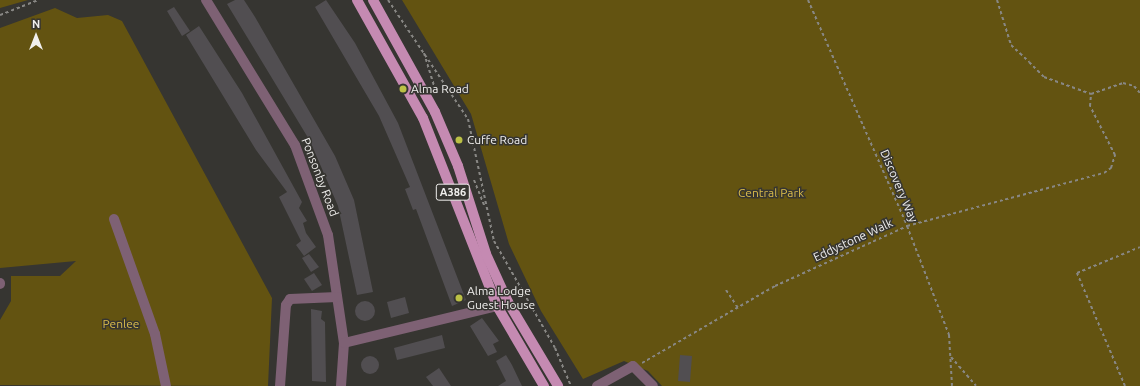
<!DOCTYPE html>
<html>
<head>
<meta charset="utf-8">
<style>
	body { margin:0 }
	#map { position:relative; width:1140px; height:386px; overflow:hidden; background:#363531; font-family:Ubuntu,sans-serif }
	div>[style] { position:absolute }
	.green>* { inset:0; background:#635311 }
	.building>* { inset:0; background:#514e51 }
	.round { border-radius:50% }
	.path>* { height:2px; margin-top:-1px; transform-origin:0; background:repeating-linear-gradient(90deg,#888784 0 3px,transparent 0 6px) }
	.minor>* { height:10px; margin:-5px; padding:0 5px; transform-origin:5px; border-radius:5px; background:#7e6174 }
	.major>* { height:10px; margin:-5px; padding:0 5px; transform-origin:5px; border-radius:5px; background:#c58ab2 }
	.dots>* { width:11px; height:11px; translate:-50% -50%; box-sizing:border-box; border:2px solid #363531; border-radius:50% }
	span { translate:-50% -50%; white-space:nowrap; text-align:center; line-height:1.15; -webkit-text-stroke:3px #363531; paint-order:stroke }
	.shield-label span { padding:1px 3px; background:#363531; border:1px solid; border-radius:3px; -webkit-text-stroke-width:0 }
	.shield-label { font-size:11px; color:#f0efed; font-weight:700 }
	.poi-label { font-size:12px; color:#f0efed }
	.left { translate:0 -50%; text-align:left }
	.street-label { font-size:12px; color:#f0efed }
	.park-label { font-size:12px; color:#dabc4a }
	.north { position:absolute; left:16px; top:16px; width:40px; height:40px; -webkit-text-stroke:3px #363531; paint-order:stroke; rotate:0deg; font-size:11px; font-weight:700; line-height:16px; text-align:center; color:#f0efed }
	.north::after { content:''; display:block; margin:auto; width:14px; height:18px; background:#f0efed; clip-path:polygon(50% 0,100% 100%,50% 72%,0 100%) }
</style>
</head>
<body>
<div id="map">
	<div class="green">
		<div style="clip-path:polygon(0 0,28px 0,0 8px)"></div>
		<div style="clip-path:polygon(402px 0,1140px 0,1140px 386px,662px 386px,648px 371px,624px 361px,583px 379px,541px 311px,509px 244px,471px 114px)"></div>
		<div style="clip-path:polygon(55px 8px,77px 18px,108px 15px,122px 21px,272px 298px,268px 386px,0 385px,0 320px,11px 301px,11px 276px,60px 276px,76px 261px,0 268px,0 28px)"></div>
	</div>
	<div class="building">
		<div style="clip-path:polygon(235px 0,244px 0,255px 17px,335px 156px,354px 200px,373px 292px,357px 295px,338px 206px,310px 141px,227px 4px)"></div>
		<div style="clip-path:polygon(326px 0,355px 43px,398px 123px,466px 300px,452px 306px,416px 209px,413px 210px,405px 189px,410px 187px,379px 116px,315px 7px)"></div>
		<div style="clip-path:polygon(174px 7px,190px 31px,182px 36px,167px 11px)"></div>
		<div style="clip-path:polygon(199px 26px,242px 93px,302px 202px,299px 208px,307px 221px,303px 223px,306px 233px,316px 247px,304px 256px,296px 245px,301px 241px,279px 197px,287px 192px,256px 150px,186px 35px)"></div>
		<div style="clip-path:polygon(309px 254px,319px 267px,311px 272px,302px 258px)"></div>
		<div style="clip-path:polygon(314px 273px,322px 285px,312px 291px,304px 279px)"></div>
		<div style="clip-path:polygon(405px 297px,409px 313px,391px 318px,387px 302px)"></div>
		<div class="round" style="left:355px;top:301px;width:20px;height:20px"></div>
		<div style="clip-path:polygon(311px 309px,322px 311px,321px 319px,325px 322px,326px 382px,312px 381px)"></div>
		<div style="clip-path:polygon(482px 318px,499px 341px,493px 344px,497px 352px,488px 356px,470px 326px)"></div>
		<div style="clip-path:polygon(442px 335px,445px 348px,397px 360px,394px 348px)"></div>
		<div style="clip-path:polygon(506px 355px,512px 365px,522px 386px,498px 386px,506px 381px,496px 361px)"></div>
		<div style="clip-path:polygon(680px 355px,692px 356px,690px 382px,678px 381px)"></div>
		<div class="round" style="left:361px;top:356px;width:18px;height:18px"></div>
		<div style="clip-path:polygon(439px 368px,451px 386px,433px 386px,426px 377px)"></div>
	</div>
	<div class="path">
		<div style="left:388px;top:0;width:143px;rotate:56.1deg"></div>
		<div style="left:468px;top:119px;width:125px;rotate:78deg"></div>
		<div style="left:494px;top:241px;width:123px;rotate:60.3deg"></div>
		<div style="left:555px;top:348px;width:41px;rotate:67.2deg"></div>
		<div style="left:808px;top:0;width:247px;rotate:66.3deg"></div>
		<div style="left:907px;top:226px;width:117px;rotate:68.9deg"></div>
		<div style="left:949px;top:335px;width:51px;rotate:86.6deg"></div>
		<div style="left:997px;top:0;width:47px;rotate:72.7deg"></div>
		<div style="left:1011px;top:45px;width:25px;rotate:43deg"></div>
		<div style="left:1029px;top:62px;width:21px;rotate:45deg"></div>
		<div style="left:1044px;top:77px;width:50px;rotate:19.9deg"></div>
		<div style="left:0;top:15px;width:41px;rotate:-21.5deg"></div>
		<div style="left:424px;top:53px;width:38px;rotate:73deg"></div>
		<div style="left:1091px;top:94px;width:34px;rotate:-19deg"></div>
		<div style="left:1123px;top:83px;width:11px;rotate:15deg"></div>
		<div style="left:1134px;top:86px;width:9px;rotate:49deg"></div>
		<div style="left:474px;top:180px;width:27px;rotate:68deg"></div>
		<div style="left:726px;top:290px;width:22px;rotate:56deg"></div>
		<div style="left:951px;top:357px;width:38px;rotate:49deg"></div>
		<div style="left:642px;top:363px;width:154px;rotate:-30.1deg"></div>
		<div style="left:775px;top:286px;width:145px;rotate:-24.4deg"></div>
		<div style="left:907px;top:226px;width:204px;rotate:-15.1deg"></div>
		<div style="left:1104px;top:173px;width:9px;rotate:-36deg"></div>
		<div style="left:1111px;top:168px;width:14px;rotate:-73deg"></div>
		<div style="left:1115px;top:155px;width:55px;rotate:-117deg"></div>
		<div style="left:1090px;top:106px;width:12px;rotate:-85deg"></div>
		<div style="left:1125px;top:386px;width:123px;rotate:-113deg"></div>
		<div style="left:1077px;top:273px;width:68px;rotate:-22.4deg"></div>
	</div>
	<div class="minor">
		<div style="left:206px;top:0;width:170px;rotate:58.5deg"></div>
		<div style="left:295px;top:145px;width:96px;rotate:69.9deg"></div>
		<div style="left:328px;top:235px;width:109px;rotate:81.6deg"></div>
		<div style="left:344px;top:343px;width:43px;rotate:94deg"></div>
		<div style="left:114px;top:219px;width:122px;rotate:70.4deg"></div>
		<div style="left:155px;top:334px;width:53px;rotate:78.1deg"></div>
		<div style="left:0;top:284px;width:1px;rotate:-90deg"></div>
		<div style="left:344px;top:343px;width:157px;rotate:-13.6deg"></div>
		<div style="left:280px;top:386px;width:81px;rotate:-85.8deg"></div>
		<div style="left:286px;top:305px;width:7px;rotate:-56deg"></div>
		<div style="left:290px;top:299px;width:47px;rotate:-2.4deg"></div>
		<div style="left:597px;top:386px;width:41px;rotate:-29.1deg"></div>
		<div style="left:633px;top:366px;width:28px;rotate:45deg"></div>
	</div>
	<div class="major">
		<div style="left:357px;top:0;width:135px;rotate:60.8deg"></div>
		<div style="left:423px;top:118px;width:202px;rotate:68.5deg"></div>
		<div style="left:497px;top:306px;width:93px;rotate:59.6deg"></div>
		<div style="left:373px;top:0;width:128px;rotate:61deg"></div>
		<div style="left:435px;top:112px;width:59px;rotate:66.9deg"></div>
		<div style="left:458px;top:166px;width:92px;rotate:72.3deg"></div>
		<div style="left:486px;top:254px;width:53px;rotate:65.4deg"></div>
		<div style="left:508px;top:302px;width:98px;rotate:59.2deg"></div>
	</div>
	<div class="dots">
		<div style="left:403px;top:89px;background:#bbc045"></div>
		<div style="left:459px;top:140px;background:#bbc045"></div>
		<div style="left:459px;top:298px;background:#bbc045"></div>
	</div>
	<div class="shield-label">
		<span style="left:453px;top:192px">A386</span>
	</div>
	<div class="poi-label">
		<span class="left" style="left:411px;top:89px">Alma Road</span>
		<span class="left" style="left:467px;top:140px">Cuffe Road</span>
		<span class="left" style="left:467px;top:298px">Alma Lodge<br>Guest House</span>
	</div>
	<div class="street-label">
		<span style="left:320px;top:177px;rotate:69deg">Ponsonby Road</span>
		<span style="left:899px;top:186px;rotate:67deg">Discovery Way</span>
		<span style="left:853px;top:240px;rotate:-25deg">Eddystone Walk</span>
	</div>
	<div class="park-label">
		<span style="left:771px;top:193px">Central Park</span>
		<span style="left:121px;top:324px">Penlee</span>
	</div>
	<div class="north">N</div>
</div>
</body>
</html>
